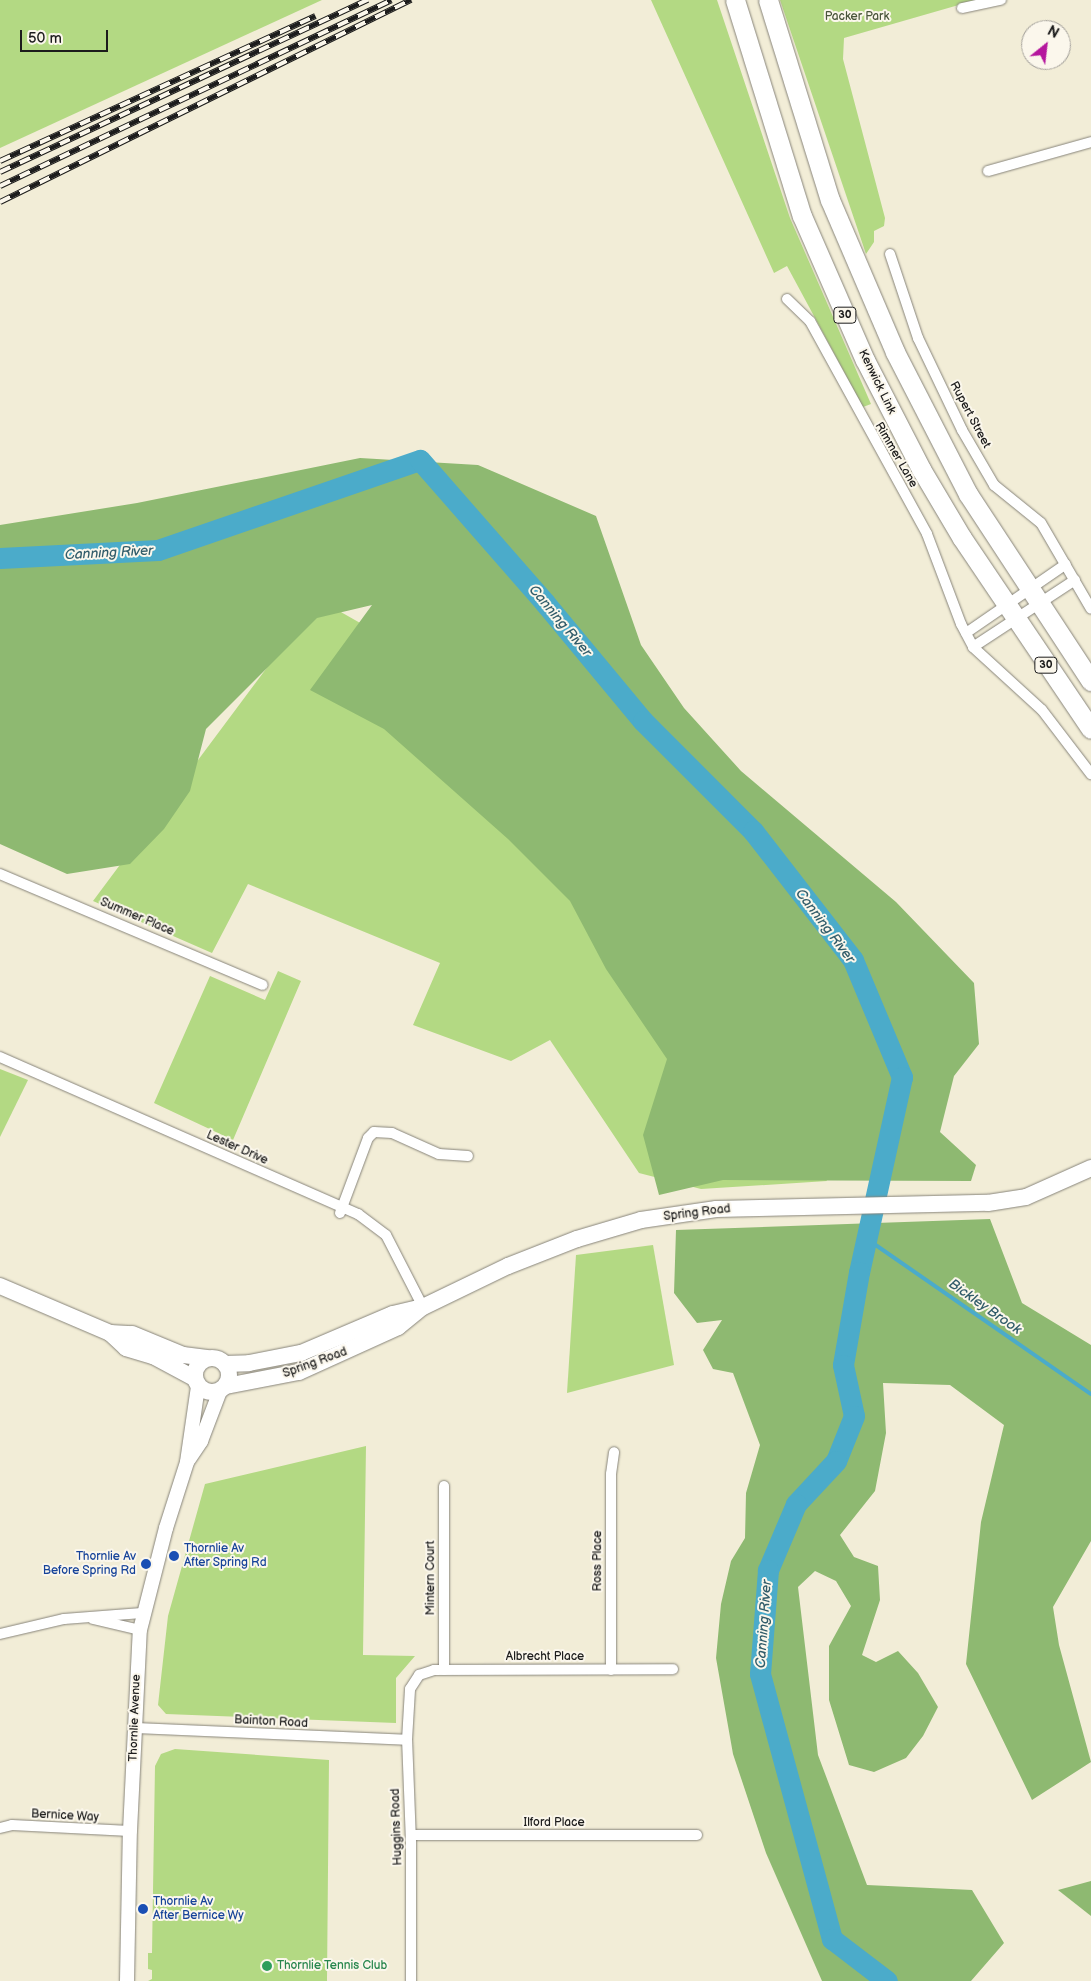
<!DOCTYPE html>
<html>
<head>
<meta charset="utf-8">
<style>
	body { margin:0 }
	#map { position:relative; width:1091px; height:1981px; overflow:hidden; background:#f2edd7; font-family:"Balsamiq Sans",sans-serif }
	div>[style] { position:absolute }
	.green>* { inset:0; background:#b3d983 }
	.forest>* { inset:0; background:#8eb971 }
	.stream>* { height:4px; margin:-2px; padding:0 2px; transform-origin:2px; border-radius:2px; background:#4babca }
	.river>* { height:21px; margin:-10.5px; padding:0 10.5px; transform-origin:10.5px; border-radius:10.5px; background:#4babca }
	.roads { filter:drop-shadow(0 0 1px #87847a) drop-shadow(0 0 1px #87847a) }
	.street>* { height:10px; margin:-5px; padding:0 5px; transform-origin:5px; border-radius:5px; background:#fff }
	.secondary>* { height:14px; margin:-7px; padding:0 7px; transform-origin:7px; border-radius:7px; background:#fff }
	.primary>* { height:16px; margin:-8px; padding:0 8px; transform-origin:8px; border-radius:8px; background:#fff }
	.primary>.ring { margin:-8px; padding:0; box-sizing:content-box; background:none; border:16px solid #fff; border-radius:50% }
	.highway>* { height:19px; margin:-9.5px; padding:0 9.5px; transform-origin:9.5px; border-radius:9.5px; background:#fff }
	.rail>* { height:5.5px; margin-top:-2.75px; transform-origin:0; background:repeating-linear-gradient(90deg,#fbf7ec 0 11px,#1c1c1c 0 22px); box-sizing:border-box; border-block:1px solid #1c1c1c }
	.dots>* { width:14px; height:14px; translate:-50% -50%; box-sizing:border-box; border:2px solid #fbf7ec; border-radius:50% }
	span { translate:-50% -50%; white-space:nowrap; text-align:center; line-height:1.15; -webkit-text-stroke:4px #fbf7ec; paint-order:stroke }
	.shield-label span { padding:1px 4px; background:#fbf7ec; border:1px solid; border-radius:4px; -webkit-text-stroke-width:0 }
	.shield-label { font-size:11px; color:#1c1c1c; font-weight:700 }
	.park-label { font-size:12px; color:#49553b }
	.street-label { font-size:12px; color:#1c1c1c }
	.transit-label { font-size:12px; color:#164399 }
	.left { translate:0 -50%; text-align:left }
	.right { translate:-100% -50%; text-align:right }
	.leisure-label { font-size:12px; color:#27864d }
	.water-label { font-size:14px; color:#315c6a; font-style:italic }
	.north { position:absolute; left:1021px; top:20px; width:50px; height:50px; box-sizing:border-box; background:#fbf7ec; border:1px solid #a29f99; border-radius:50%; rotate:29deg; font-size:14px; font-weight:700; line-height:20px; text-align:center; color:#1c1c1c }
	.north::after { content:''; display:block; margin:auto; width:18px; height:22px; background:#b5179e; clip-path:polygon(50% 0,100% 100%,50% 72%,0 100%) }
	.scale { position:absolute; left:20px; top:30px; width:88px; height:22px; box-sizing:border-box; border:2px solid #1c1c1c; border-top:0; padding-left:6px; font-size:15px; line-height:18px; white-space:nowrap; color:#1c1c1c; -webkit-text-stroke:4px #fbf7ec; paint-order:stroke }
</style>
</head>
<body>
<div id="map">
	<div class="green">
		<div style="clip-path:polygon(0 0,322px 0,0 148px)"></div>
		<div style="clip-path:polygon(651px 0,717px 0,790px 218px,871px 404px,863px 407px,787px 266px,774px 273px)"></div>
		<div style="clip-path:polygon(780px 0,976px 0,844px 38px,843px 59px,885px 218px,884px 226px,874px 231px,874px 242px,866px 254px)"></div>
		<div style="clip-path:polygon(318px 599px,550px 731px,780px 1089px,827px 1181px,701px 1189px,639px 1173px,550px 1040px,511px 1061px,413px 1025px,440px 963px,248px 884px,212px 953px,93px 901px)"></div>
		<div style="clip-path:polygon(278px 971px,301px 981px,233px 1140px,154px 1103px,210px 976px,265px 1000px)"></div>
		<div style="clip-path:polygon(0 1069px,28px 1080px,0 1137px)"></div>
		<div style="clip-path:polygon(653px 1245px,674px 1365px,567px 1393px,576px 1255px)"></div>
		<div style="clip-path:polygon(366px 1446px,363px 1655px,415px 1656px,396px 1678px,396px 1723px,166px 1714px,158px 1705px,168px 1616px,205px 1484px)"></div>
		<div style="clip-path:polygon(175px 1749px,329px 1760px,327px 1981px,148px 1981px,152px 1979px,152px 1970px,148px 1969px,148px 1953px,152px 1953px,155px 1766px,161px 1754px)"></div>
	</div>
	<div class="forest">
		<div style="clip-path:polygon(360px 458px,478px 465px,596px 516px,641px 645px,684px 708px,741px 771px,896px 902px,974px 983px,979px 1044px,954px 1076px,940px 1132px,976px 1165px,971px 1181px,723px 1180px,659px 1195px,643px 1135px,667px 1059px,606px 969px,570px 901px,508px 839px,384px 729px,310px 690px,372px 605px,317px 618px,206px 729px,190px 791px,164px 829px,130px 864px,67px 874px,0 844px,0 525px,137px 503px)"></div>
		<div style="clip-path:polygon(990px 1219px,1022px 1303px,1091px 1345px,1091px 1541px,1053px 1607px,1059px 1645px,1091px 1762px,1032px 1800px,966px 1664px,981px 1522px,1004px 1425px,950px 1385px,883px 1383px,886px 1433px,875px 1491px,840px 1535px,854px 1557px,878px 1566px,880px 1600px,862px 1655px,876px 1662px,898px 1651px,918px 1673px,938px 1707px,923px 1736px,906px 1758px,874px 1772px,849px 1765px,829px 1700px,829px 1646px,851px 1606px,836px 1581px,815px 1571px,798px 1587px,818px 1755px,867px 1885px,972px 1890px,1004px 1943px,971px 1981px,822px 1981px,766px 1853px,733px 1754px,716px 1658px,721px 1604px,731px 1561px,745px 1538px,746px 1493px,760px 1445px,733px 1373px,713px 1369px,703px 1350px,722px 1320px,697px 1323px,674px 1293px,676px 1230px)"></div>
		<div style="clip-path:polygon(1091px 1881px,1091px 1916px,1058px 1890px)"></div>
	</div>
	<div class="stream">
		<div style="left:867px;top:1239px;width:272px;rotate:34.7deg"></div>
	</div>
	<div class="river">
		<div style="left:0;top:558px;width:158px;rotate:-2.9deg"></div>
		<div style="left:158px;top:550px;width:277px;rotate:-19deg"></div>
		<div style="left:420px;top:460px;width:190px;rotate:48.8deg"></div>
		<div style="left:545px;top:603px;width:153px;rotate:50.3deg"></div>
		<div style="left:643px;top:721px;width:156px;rotate:45deg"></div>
		<div style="left:753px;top:831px;width:163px;rotate:52.2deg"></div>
		<div style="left:853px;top:960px;width:127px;rotate:67.3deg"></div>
		<div style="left:902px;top:1077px;width:200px;rotate:102.4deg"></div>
		<div style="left:859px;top:1272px;width:94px;rotate:99.8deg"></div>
		<div style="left:843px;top:1365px;width:52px;rotate:77.8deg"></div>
		<div style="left:854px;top:1416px;width:48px;rotate:111.8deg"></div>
		<div style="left:836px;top:1461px;width:59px;rotate:132.9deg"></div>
		<div style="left:796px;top:1504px;width:72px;rotate:113deg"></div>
		<div style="left:768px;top:1570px;width:104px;rotate:94.4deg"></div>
		<div style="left:760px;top:1674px;width:275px;rotate:74.8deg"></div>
		<div style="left:832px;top:1939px;width:69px;rotate:37.4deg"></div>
	</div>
	<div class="roads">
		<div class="street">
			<div style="left:962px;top:8px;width:40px;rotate:-12deg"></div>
			<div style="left:988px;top:171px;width:107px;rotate:-15.7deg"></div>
			<div style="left:890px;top:254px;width:89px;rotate:71.6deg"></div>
			<div style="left:918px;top:338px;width:102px;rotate:64.4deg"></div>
			<div style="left:962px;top:430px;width:64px;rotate:59.8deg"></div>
			<div style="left:994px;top:485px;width:60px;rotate:39deg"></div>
			<div style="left:1041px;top:523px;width:99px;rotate:59.8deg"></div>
			<div style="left:787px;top:299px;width:32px;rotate:44deg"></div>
			<div style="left:810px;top:321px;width:243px;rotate:61.2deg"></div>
			<div style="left:927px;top:534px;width:96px;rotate:69.3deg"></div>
			<div style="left:961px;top:624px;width:26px;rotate:62deg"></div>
			<div style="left:973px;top:647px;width:93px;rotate:42.4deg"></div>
			<div style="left:1042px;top:710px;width:81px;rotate:52.6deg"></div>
			<div style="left:966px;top:633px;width:121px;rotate:-34.6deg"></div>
			<div style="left:973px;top:647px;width:122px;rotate:-33.3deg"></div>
			<div style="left:0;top:874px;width:285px;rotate:22.9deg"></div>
			<div style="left:0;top:1057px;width:391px;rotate:23.7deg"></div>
			<div style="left:358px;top:1214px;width:35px;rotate:37deg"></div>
			<div style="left:386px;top:1235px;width:81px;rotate:62.8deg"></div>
			<div style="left:340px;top:1213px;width:80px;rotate:-69.5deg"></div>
			<div style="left:368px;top:1138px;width:8px;rotate:-45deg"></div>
			<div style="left:374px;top:1132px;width:18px;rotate:3deg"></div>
			<div style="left:392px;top:1133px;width:51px;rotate:24.1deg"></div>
			<div style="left:439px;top:1154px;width:29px;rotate:4deg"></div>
			<div style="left:444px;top:1486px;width:184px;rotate:90deg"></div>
			<div style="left:93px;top:1619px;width:48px;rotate:13.2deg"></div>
			<div style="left:0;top:1634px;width:66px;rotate:-13.2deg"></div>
			<div style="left:64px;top:1619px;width:78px;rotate:-4.4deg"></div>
			<div style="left:611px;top:1670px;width:196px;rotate:-90deg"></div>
			<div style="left:611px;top:1474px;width:22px;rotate:-82deg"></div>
			<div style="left:135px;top:1728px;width:272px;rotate:2.5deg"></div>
			<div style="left:0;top:1828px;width:12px;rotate:-14deg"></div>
			<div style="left:12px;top:1825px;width:118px;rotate:2.9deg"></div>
			<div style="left:411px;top:1835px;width:286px"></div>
			<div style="left:411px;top:1981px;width:139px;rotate:-90deg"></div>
			<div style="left:411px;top:1842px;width:102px;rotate:-92.2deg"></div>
			<div style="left:407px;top:1740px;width:51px;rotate:-86.6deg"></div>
			<div style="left:410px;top:1689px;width:17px;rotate:-57deg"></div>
			<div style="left:419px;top:1675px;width:16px;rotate:-18deg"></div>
			<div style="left:434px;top:1670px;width:239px;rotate:-0.2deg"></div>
		</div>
		<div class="secondary">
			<div style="left:189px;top:1459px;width:22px;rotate:-56deg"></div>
			<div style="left:201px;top:1441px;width:53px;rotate:-69.2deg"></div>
			<div style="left:127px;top:1981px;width:150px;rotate:-88.9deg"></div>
			<div style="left:130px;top:1831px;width:201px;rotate:-87.2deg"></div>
			<div style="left:140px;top:1630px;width:105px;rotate:-75.7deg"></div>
			<div style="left:166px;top:1528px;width:69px;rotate:-72.3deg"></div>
			<div style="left:187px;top:1462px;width:76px;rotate:-81.7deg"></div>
		</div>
		<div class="primary">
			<div style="left:0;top:1286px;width:120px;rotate:23.1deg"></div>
			<div style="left:110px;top:1333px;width:22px;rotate:43deg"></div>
			<div style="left:126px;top:1348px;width:28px;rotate:17deg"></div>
			<div style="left:153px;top:1356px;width:47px;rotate:28.2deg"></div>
			<div style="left:110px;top:1333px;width:22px;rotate:3deg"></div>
			<div style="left:132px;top:1334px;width:55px;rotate:22.4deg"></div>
			<div style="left:183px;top:1355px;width:24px;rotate:7deg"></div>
			<div class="ring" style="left:195px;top:1358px;width:18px;height:18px"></div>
			<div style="left:225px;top:1364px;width:24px;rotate:-2deg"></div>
			<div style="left:249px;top:1363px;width:53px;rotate:-10.9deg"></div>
			<div style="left:301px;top:1353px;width:100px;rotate:-23deg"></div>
			<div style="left:393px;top:1314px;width:26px;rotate:-13deg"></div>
			<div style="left:226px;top:1386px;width:74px;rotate:-10.9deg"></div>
			<div style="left:299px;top:1372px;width:109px;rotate:-24.4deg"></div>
			<div style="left:398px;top:1327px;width:32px;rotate:-39deg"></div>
			<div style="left:423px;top:1307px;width:94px;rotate:-25.8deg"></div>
			<div style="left:508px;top:1266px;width:74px;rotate:-21.4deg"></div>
			<div style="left:577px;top:1239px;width:67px;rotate:-16.5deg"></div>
			<div style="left:641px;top:1220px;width:76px;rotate:-8.3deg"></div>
			<div style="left:716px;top:1209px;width:272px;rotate:-1.3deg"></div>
			<div style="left:988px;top:1203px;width:38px;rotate:-9deg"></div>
			<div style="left:1026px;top:1197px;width:71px;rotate:-24deg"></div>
		</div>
		<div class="highway">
			<div style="left:735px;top:0;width:226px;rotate:72.8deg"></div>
			<div style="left:802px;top:216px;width:157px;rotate:66.4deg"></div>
			<div style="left:865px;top:360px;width:123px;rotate:62.8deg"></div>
			<div style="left:921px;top:469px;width:80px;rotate:59.3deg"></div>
			<div style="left:962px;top:538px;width:230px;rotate:56deg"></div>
			<div style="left:768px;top:0;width:209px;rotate:72.8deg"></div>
			<div style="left:830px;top:200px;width:165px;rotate:66.8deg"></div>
			<div style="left:895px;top:352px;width:160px;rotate:62.8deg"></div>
			<div style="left:968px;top:494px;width:224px;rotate:56.7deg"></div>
		</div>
	</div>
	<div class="rail">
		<div style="left:0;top:161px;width:347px;rotate:-24.7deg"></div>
		<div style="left:0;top:172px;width:406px;rotate:-25.1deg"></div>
		<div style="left:0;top:186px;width:433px;rotate:-25.4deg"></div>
		<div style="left:0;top:202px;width:458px;rotate:-26.2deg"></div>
	</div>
	<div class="dots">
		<div style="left:174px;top:1556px;background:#1a4fb4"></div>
		<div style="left:146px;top:1564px;background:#1a4fb4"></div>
		<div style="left:143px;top:1909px;background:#1a4fb4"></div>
		<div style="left:267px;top:1966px;background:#2e9e5b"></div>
	</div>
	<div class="shield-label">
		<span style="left:845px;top:315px">30</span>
		<span style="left:1046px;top:665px">30</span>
	</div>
	<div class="park-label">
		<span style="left:857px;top:17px">Packer Park</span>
	</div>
	<div class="street-label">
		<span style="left:877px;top:382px;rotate:64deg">Kenwick Link</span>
		<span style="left:970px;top:415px;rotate:62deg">Rupert Street</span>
		<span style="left:896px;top:455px;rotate:60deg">Rimmer Lane</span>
		<span style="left:137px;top:917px;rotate:23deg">Summer Place</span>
		<span style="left:237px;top:1148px;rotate:24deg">Lester Drive</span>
		<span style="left:697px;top:1213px;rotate:-7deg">Spring Road</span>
		<span style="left:315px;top:1363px;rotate:-20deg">Spring Road</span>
		<span style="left:598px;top:1561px;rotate:-90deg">Ross Place</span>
		<span style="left:431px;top:1578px;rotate:-90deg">Mintern Court</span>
		<span style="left:545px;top:1657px">Albrecht Place</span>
		<span style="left:135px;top:1718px;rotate:-88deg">Thornlie Avenue</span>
		<span style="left:271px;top:1722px;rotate:3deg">Bainton Road</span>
		<span style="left:65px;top:1816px;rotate:3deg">Bernice Way</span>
		<span style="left:554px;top:1823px">Ilford Place</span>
		<span style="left:397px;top:1827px;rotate:-92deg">Huggins Road</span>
	</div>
	<div class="transit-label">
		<span class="left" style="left:184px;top:1556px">Thornlie Av<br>After Spring Rd</span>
		<span class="right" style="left:136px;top:1564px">Thornlie Av<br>Before Spring Rd</span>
		<span class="left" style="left:153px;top:1909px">Thornlie Av<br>After Bernice Wy</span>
	</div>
	<div class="leisure-label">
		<span class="left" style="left:277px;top:1966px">Thornlie Tennis Club</span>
	</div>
	<div class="water-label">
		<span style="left:109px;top:553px;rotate:-3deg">Canning River</span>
		<span style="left:560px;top:621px;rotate:50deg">Canning River</span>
		<span style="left:825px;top:926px;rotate:53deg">Canning River</span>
		<span style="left:985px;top:1307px;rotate:35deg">Bickley Brook</span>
		<span style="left:764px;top:1624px;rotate:-86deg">Canning River</span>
	</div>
	<div class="north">N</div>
	<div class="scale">50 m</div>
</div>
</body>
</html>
